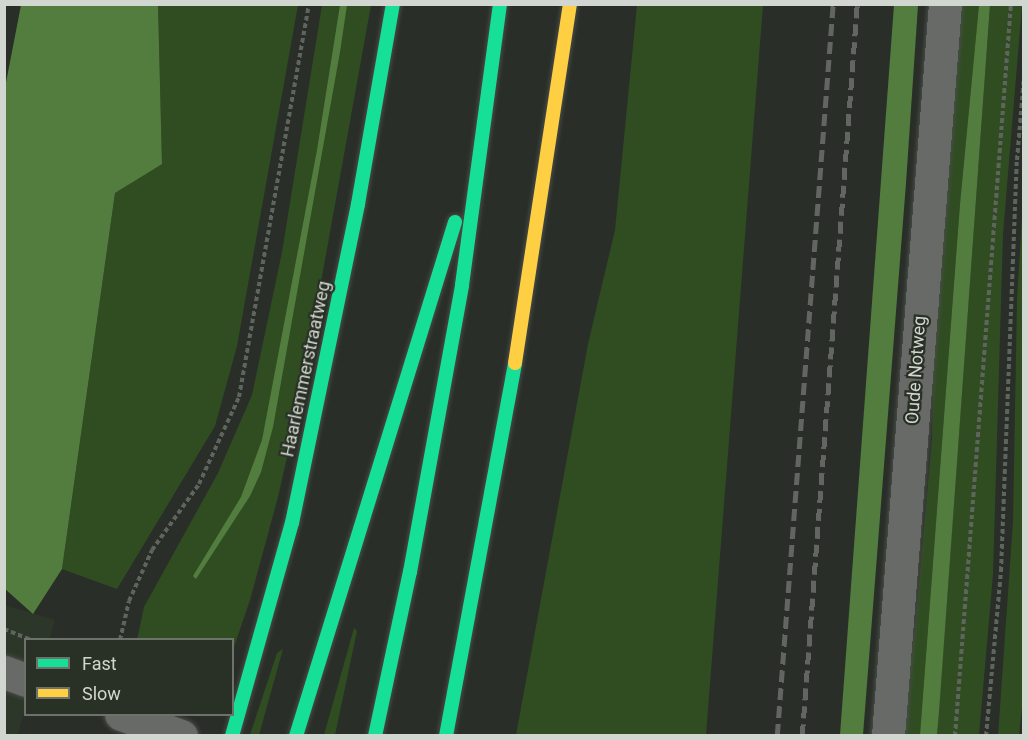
<!DOCTYPE html>
<html>
<head>
<meta charset="utf-8">
<style>
	body { margin:0 }
	#map { position:relative; width:1028px; height:740px; overflow:hidden; background:#2a2e28; font-family:Roboto,sans-serif }
	div>[style] { position:absolute }
	.built>* { inset:0; background:#2d3729 }
	.green>* { inset:0; background:#304d22 }
	.water>* { inset:0; background:#537d3f }
	.path>* { height:4px; margin-top:-2px; transform-origin:0; background:repeating-linear-gradient(90deg,#60645f 0 4.5px,transparent 0 7.5px) }
	.roads { filter:drop-shadow(0 0 2px #484c47) drop-shadow(0 0 2px #484c47) }
	.street>* { height:33px; margin:-16.5px; padding:0 16.5px; transform-origin:16.5px; border-radius:16.5px; background:#686a67 }
	.fast>* { height:14px; margin:-7px; padding:0 7px; transform-origin:7px; border-radius:7px; background:#16e098 }
	.slow>* { height:14px; margin:-7px; padding:0 7px; transform-origin:7px; border-radius:7px; background:#ffcf43 }
	.rail>* { height:4.5px; margin-top:-2.25px; transform-origin:0; background:repeating-linear-gradient(90deg,#626561 0 12px,transparent 0 18px) }
	span { translate:-50% -50%; white-space:nowrap; text-align:center; line-height:1.15; -webkit-text-stroke:4.5px #293026; paint-order:stroke }
	.street-label { font-size:18px; color:#d2d6d0 }
	.frame { position:absolute; inset:0; border:6px solid #d2d6d0; pointer-events:none }
	.legend { position:absolute; left:24px; top:638px; width:210px; height:78px; box-sizing:border-box; background:#293026; border:2px solid #6d726a; margin:0; padding:8px 10px; list-style:none; font-size:18px; color:#d2d6d0 }
	.legend li { display:flex; align-items:center; gap:12px; height:30px }
	.legend b { width:30px; border:2px solid #6d726a }
</style>
</head>
<body>
<div id="map">
	<div class="built">
		<div style="clip-path:polygon(4px 605px,55px 620px,49px 639px,26px 640px,25px 711px,17px 735px,5px 735px)"></div>
	</div>
	<div class="green">
		<div style="clip-path:polygon(158px 5px,298px 5px,237px 346px,215px 426px,117px 589px,62px 569px,115px 193px,162px 163px)"></div>
		<div style="clip-path:polygon(322px 5px,371px 5px,299px 404px,278px 497px,250px 600px,233px 650px,232px 640px,137px 640px,144px 607px,218px 473px,252px 395px,282px 252px)"></div>
		<div style="clip-path:polygon(637px 5px,763px 5px,706px 735px,516px 735px,588px 344px,615px 230px)"></div>
		<div style="clip-path:polygon(958px 5px,979px 5px,976px 37px,960px 204px,920px 735px,902px 736px,915px 628px,932px 440px,935px 285px)"></div>
		<div style="clip-path:polygon(990px 5px,1022px 5px,1003px 234px,993px 574px,979px 735px,937px 736px)"></div>
		<div style="clip-path:polygon(1023px 200px,1024px 690px,1019px 735px,998px 736px,1013px 522px,1017px 300px)"></div>
		<div style="clip-path:polygon(354px 628px,357px 631px,335px 735px,324px 735px)"></div>
		<div style="clip-path:polygon(283px 649px,259px 735px,250px 735px,277px 653px)"></div>
	</div>
	<div class="water">
		<div style="clip-path:polygon(21px 5px,158px 5px,162px 164px,115px 193px,62px 569px,33px 614px,4px 588px,4px 93px)"></div>
		<div style="clip-path:polygon(340px 5px,347px 5px,340px 52px,273px 427px,261px 472px,250px 496px,196px 579px,193px 576px,241px 497px,262px 440px,317px 150px)"></div>
		<div style="clip-path:polygon(894px 5px,918px 5px,906px 183px,863px 735px,840px 735px)"></div>
		<div style="clip-path:polygon(979px 5px,990px 5px,939px 712px,937px 735px,920px 735px,960px 204px)"></div>
	</div>
	<div class="path">
		<div style="left:4px;top:629px;width:29px;rotate:22deg"></div>
		<div style="left:120px;top:640px;width:40px;rotate:-77deg"></div>
		<div style="left:129px;top:601px;width:56px;rotate:-65.7deg"></div>
		<div style="left:152px;top:550px;width:81px;rotate:-54.5deg"></div>
		<div style="left:199px;top:484px;width:96px;rotate:-65.3deg"></div>
		<div style="left:239px;top:397px;width:399px;rotate:-79.9deg"></div>
		<div style="left:955px;top:736px;width:734px;rotate:-85.63deg"></div>
		<div style="left:986px;top:736px;width:166px;rotate:-84.8deg"></div>
		<div style="left:1001px;top:571px;width:411px;rotate:-87.8deg"></div>
		<div style="left:1017px;top:160px;width:84px;rotate:-85.2deg"></div>
	</div>
	<div class="roads">
		<div class="street">
			<div style="left:4px;top:672px;width:23px;rotate:20deg"></div>
			<div style="left:121px;top:714px;width:64px;rotate:20.1deg"></div>
			<div style="left:888px;top:736px;width:734px;rotate:-85.55deg"></div>
		</div>
		<div class="fast">
			<div style="left:232px;top:736px;width:221px;rotate:-74.3deg"></div>
			<div style="left:292px;top:523px;width:326px;rotate:-78.3deg"></div>
			<div style="left:358px;top:204px;width:203px;rotate:-80.1deg"></div>
			<div style="left:296px;top:736px;width:538px;rotate:-72.81deg"></div>
			<div style="left:375px;top:736px;width:168px;rotate:-78deg"></div>
			<div style="left:410px;top:572px;width:292px;rotate:-79.7deg"></div>
			<div style="left:462px;top:285px;width:284px;rotate:-82.3deg"></div>
			<div style="left:446px;top:736px;width:379px;rotate:-79.5deg"></div>
		</div>
		<div class="slow">
			<div style="left:515px;top:363px;width:363px;rotate:-81.3deg"></div>
		</div>
	</div>
	<div class="rail">
		<div style="left:777px;top:736px;width:734px;rotate:-85.63deg"></div>
		<div style="left:802px;top:736px;width:734px;rotate:-85.7deg"></div>
	</div>
	<div class="street-label">
		<span style="left:306px;top:369px;rotate:-78deg">Haarlemmerstraatweg</span>
		<span style="left:916px;top:370px;rotate:-86deg">Oude Notweg</span>
	</div>
	<div class="frame"></div>
	<ul class="legend">
	<li><b style="height:8px;background:#16e098"></b>Fast</li>
	<li><b style="height:8px;background:#ffcf43"></b>Slow</li>
	</ul>
</div>
</body>
</html>
